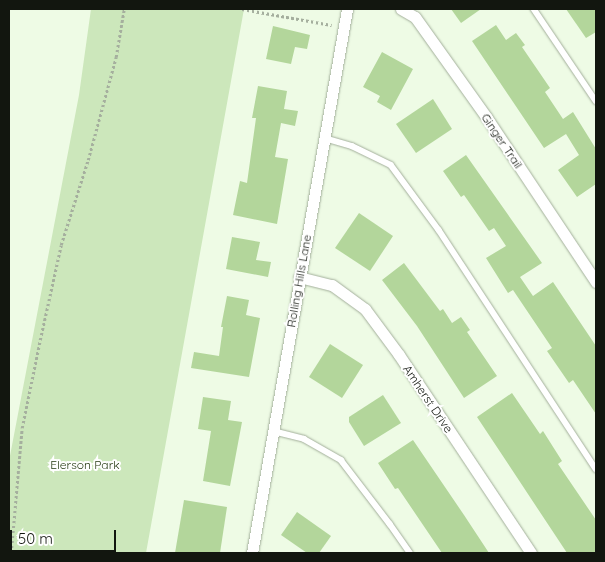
<!DOCTYPE html>
<html>
<head>
<meta charset="utf-8">
<style>
	body { margin:0 }
	#map { position:relative; width:605px; height:562px; overflow:hidden; background:#eefbe5; font-family:Quicksand,sans-serif }
	div>[style] { position:absolute }
	.green>* { inset:0; background:#cce7bb }
	.building>* { inset:0; background:#b3d69b }
	.path>* { height:2.5px; margin-top:-1.25px; transform-origin:0; background:repeating-linear-gradient(90deg,#a5af9e 0 2.5px,transparent 0 5px) }
	.roads { filter:drop-shadow(0 0 1px #a3af9b) drop-shadow(0 0 1px #a3af9b) }
	.service>* { height:5.5px; margin:-2.75px; padding:0 2.75px; transform-origin:2.75px; border-radius:2.75px; background:#fff }
	.minor>* { height:11px; margin:-5.5px; padding:0 5.5px; transform-origin:5.5px; border-radius:5.5px; background:#fff }
	span { translate:-50% -50%; white-space:nowrap; text-align:center; line-height:1.15; -webkit-text-stroke:4px #fff; paint-order:stroke }
	.street-label { font-size:12px; color:#12160f }
	.park-label { font-size:12px; color:#1f350c }
	.frame { position:absolute; inset:0; border:10px solid #12160f; pointer-events:none }
	.scale { position:absolute; left:10px; top:530px; width:106px; height:22px; box-sizing:border-box; border:2px solid #12160f; border-top:0; padding-left:6px; font-size:15px; line-height:18px; white-space:nowrap; color:#12160f; -webkit-text-stroke:4px #fff; paint-order:stroke }
</style>
</head>
<body>
<div id="map">
	<div class="green">
		<div style="clip-path:polygon(91px 9px,244px 9px,146px 553px,9px 553px,9px 461px,79px 95px)"></div>
	</div>
	<div class="building">
		<div style="clip-path:polygon(451px 9px,481px 9px,461px 23px)"></div>
		<div style="clip-path:polygon(566px 9px,596px 9px,596px 32px,586px 38px)"></div>
		<div style="clip-path:polygon(496px 25px,506px 40px,516px 33px,525px 45px,522px 47px,550px 88px,545px 92px,563px 119px,573px 112px,596px 149px,596px 184px,577px 197px,558px 170px,579px 155px,566px 134px,544px 148px,472px 41px)"></div>
		<div style="clip-path:polygon(273px 26px,310px 35px,307px 49px,295px 47px,291px 64px,266px 59px)"></div>
		<div style="clip-path:polygon(382px 52px,413px 69px,391px 110px,377px 102px,380px 96px,363px 87px)"></div>
		<div style="clip-path:polygon(258px 86px,287px 91px,284px 109px,298px 111px,295px 126px,281px 123px,275px 157px,288px 159px,277px 224px,233px 215px,240px 181px,247px 183px,256px 118px,252px 118px)"></div>
		<div style="clip-path:polygon(433px 99px,452px 129px,416px 153px,396px 124px)"></div>
		<div style="clip-path:polygon(466px 155px,542px 263px,520px 277px,533px 296px,553px 282px,596px 346px,596px 414px,573px 380px,569px 383px,547px 351px,552px 348px,513px 290px,508px 293px,486px 258px,506px 246px,494px 228px,489px 231px,464px 195px,461px 197px,443px 171px)"></div>
		<div style="clip-path:polygon(359px 213px,393px 236px,370px 271px,335px 248px)"></div>
		<div style="clip-path:polygon(232px 237px,260px 242px,256px 260px,271px 262px,268px 277px,226px 269px)"></div>
		<div style="clip-path:polygon(404px 263px,440px 311px,443px 309px,452px 323px,461px 317px,470px 330px,467px 332px,497px 376px,464px 398px,417px 326px,382px 280px)"></div>
		<div style="clip-path:polygon(227px 296px,249px 300px,246px 315px,260px 318px,249px 377px,191px 368px,194px 352px,219px 356px,223px 327px,221px 327px)"></div>
		<div style="clip-path:polygon(330px 344px,363px 365px,342px 398px,309px 377px)"></div>
		<div style="clip-path:polygon(512px 393px,540px 434px,543px 431px,562px 461px,558px 464px,596px 520px,596px 553px,567px 553px,477px 417px)"></div>
		<div style="clip-path:polygon(383px 395px,401px 423px,364px 446px,349px 422px,349px 417px)"></div>
		<div style="clip-path:polygon(203px 397px,231px 401px,228px 420px,242px 422px,230px 486px,203px 481px,211px 431px,198px 429px)"></div>
		<div style="clip-path:polygon(413px 440px,464px 515px,489px 553px,442px 553px,398px 488px,395px 489px,378px 463px)"></div>
		<div style="clip-path:polygon(184px 500px,227px 507px,220px 553px,175px 553px)"></div>
		<div style="clip-path:polygon(297px 512px,331px 536px,319px 553px,307px 553px,281px 535px)"></div>
	</div>
	<div class="path">
		<div style="left:242px;top:9px;width:91px;rotate:10.1deg"></div>
		<div style="left:11px;top:553px;width:125px;rotate:-85deg"></div>
		<div style="left:22px;top:428px;width:90px;rotate:-78.4deg"></div>
		<div style="left:40px;top:340px;width:97px;rotate:-77.5deg"></div>
		<div style="left:61px;top:245px;width:89px;rotate:-72.4deg"></div>
		<div style="left:88px;top:160px;width:107px;rotate:-74.8deg"></div>
		<div style="left:116px;top:57px;width:49px;rotate:-80.5deg"></div>
	</div>
	<div class="roads">
		<div class="service">
			<div style="left:534px;top:9px;width:111px;rotate:56deg"></div>
			<div style="left:324px;top:138px;width:29px;rotate:16deg"></div>
			<div style="left:352px;top:146px;width:43px;rotate:26deg"></div>
			<div style="left:391px;top:165px;width:81px;rotate:53.6deg"></div>
			<div style="left:439px;top:230px;width:286px;rotate:56.7deg"></div>
			<div style="left:273px;top:431px;width:32px;rotate:14deg"></div>
			<div style="left:304px;top:439px;width:43px;rotate:29.6deg"></div>
			<div style="left:341px;top:460px;width:81px;rotate:52.6deg"></div>
			<div style="left:390px;top:524px;width:35px;rotate:55deg"></div>
		</div>
		<div class="minor">
			<div style="left:401px;top:9px;width:16px;rotate:30deg"></div>
			<div style="left:415px;top:17px;width:124px;rotate:54.5deg"></div>
			<div style="left:487px;top:118px;width:197px;rotate:56.4deg"></div>
			<div style="left:299px;top:277px;width:34px;rotate:14deg"></div>
			<div style="left:332px;top:285px;width:41px;rotate:36deg"></div>
			<div style="left:365px;top:309px;width:57px;rotate:53.5deg"></div>
			<div style="left:399px;top:355px;width:238px;rotate:56.3deg"></div>
			<div style="left:252px;top:553px;width:552px;rotate:-80.09deg"></div>
		</div>
	</div>
	<div class="street-label">
		<span style="left:502px;top:141px;rotate:56deg">Ginger Trail</span>
		<span style="left:299px;top:281px;rotate:-80deg">Rolling Hills Lane</span>
		<span style="left:428px;top:399px;rotate:56deg">Amherst Drive</span>
	</div>
	<div class="park-label">
		<span style="left:85px;top:465px">Elerson Park</span>
	</div>
	<div class="frame"></div>
	<div class="scale">50 m</div>
</div>
</body>
</html>
